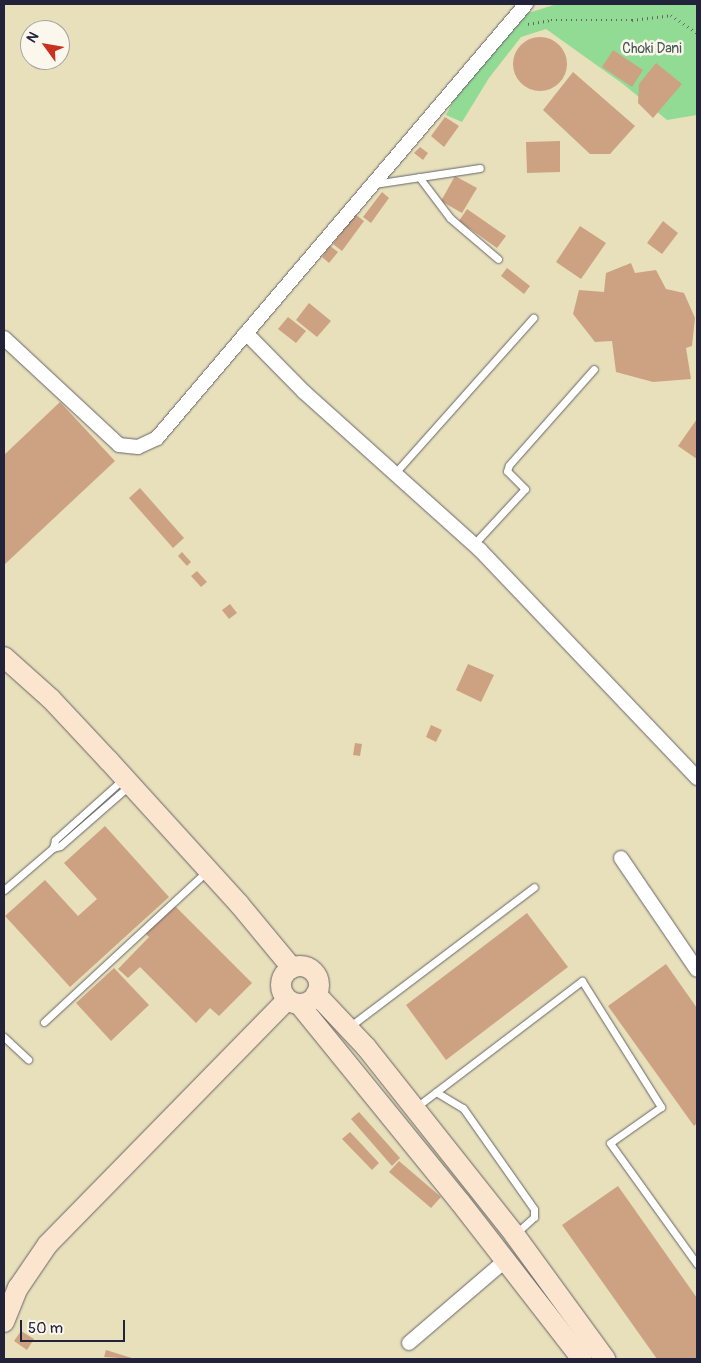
<!DOCTYPE html>
<html>
<head>
<meta charset="utf-8">
<style>
	body { margin:0 }
	#map { position:relative; width:701px; height:1363px; overflow:hidden; background:#e7e0bb; font-family:Pangolin,sans-serif }
	div>[style] { position:absolute }
	.green>* { inset:0; background:#92db95 }
	.building>* { inset:0; background:#cda283 }
	.round { border-radius:50% }
	.path>* { height:2.5px; margin-top:-1.25px; transform-origin:0; background:repeating-linear-gradient(90deg,#676468 0 1px,transparent 0 5px) }
	.roads { filter:drop-shadow(0 0 1px #676468) drop-shadow(0 0 1px #676468) }
	.lane>* { height:7px; margin:-3.5px; padding:0 3.5px; transform-origin:3.5px; border-radius:3.5px; background:#fff }
	.street>* { height:14px; margin:-7px; padding:0 7px; transform-origin:7px; border-radius:7px; background:#fff }
	.secondary>* { height:20px; margin:-10px; padding:0 10px; transform-origin:10px; border-radius:10px; background:#fbe5cf }
	.secondary>.ring { margin:-10px; padding:0; box-sizing:content-box; background:none; border:20px solid #fbe5cf; border-radius:50% }
	span { translate:-50% -50%; white-space:nowrap; text-align:center; line-height:1.15; -webkit-text-stroke:5px #fbf7ec; paint-order:stroke }
	.park-label { font-size:14px; color:#445a56 }
	.frame { position:absolute; inset:0; border:5px solid #22223b; pointer-events:none }
	.north { position:absolute; left:20px; top:20px; width:50px; height:50px; box-sizing:border-box; background:#fbf7ec; border:1px solid #a4a2a5; border-radius:50%; rotate:302deg; font-size:14px; font-weight:700; line-height:20px; text-align:center; color:#22223b }
	.north::after { content:''; display:block; margin:auto; width:18px; height:22px; background:#c8321e; clip-path:polygon(50% 0,100% 100%,50% 72%,0 100%) }
	.scale { position:absolute; left:20px; top:1320px; width:105px; height:22px; box-sizing:border-box; border:2px solid #22223b; border-top:0; padding-left:6px; font-size:15px; line-height:18px; white-space:nowrap; color:#22223b; -webkit-text-stroke:4px #fbf7ec; paint-order:stroke }
</style>
</head>
<body>
<div id="map">
	<div class="green">
		<div style="clip-path:polygon(557px 4px,697px 4px,697px 115px,667px 120px,623px 84px,546px 29px,521px 37px,489px 78px,462px 122px,446px 115px,460px 88px,525px 14px)"></div>
	</div>
	<div class="building">
		<div class="round" style="left:513px;top:37px;width:54px;height:54px"></div>
		<div style="clip-path:polygon(613px 50px,643px 70px,632px 87px,602px 67px)"></div>
		<div style="clip-path:polygon(656px 63px,682px 84px,653px 118px,638px 103px,639px 84px)"></div>
		<div style="clip-path:polygon(573px 72px,635px 126px,610px 154px,590px 154px,543px 110px)"></div>
		<div style="clip-path:polygon(445px 117px,459px 126px,444px 147px,431px 136px)"></div>
		<div style="clip-path:polygon(560px 141px,560px 172px,527px 173px,526px 142px)"></div>
		<div style="clip-path:polygon(420px 147px,428px 153px,423px 160px,414px 153px)"></div>
		<div style="clip-path:polygon(455px 176px,477px 188px,462px 213px,441px 201px)"></div>
		<div style="clip-path:polygon(382px 192px,389px 198px,371px 223px,363px 217px)"></div>
		<div style="clip-path:polygon(467px 209px,506px 236px,497px 248px,459px 221px)"></div>
		<div style="clip-path:polygon(355px 214px,364px 221px,342px 251px,333px 244px)"></div>
		<div style="clip-path:polygon(663px 221px,678px 233px,662px 254px,647px 243px)"></div>
		<div style="clip-path:polygon(580px 226px,606px 243px,581px 279px,556px 262px)"></div>
		<div style="clip-path:polygon(330px 246px,338px 252px,329px 263px,322px 257px)"></div>
		<div style="clip-path:polygon(631px 263px,635px 273px,656px 270px,666px 289px,684px 293px,695px 318px,692px 346px,686px 348px,691px 379px,653px 382px,616px 372px,612px 341px,595px 342px,573px 314px,579px 290px,604px 292px,606px 273px)"></div>
		<div style="clip-path:polygon(507px 268px,530px 286px,524px 294px,501px 276px)"></div>
		<div style="clip-path:polygon(309px 303px,331px 321px,317px 337px,296px 320px)"></div>
		<div style="clip-path:polygon(288px 317px,306px 331px,296px 343px,278px 329px)"></div>
		<div style="clip-path:polygon(60px 402px,115px 461px,4px 565px,4px 455px)"></div>
		<div style="clip-path:polygon(697px 419px,697px 459px,678px 446px)"></div>
		<div style="clip-path:polygon(140px 488px,184px 538px,173px 548px,129px 498px)"></div>
		<div style="clip-path:polygon(182px 552px,191px 562px,187px 566px,178px 556px)"></div>
		<div style="clip-path:polygon(197px 571px,207px 582px,201px 587px,191px 576px)"></div>
		<div style="clip-path:polygon(230px 604px,237px 613px,229px 619px,222px 610px)"></div>
		<div style="clip-path:polygon(468px 664px,494px 675px,481px 702px,456px 690px)"></div>
		<div style="clip-path:polygon(431px 725px,442px 730px,436px 742px,426px 737px)"></div>
		<div style="clip-path:polygon(355px 743px,362px 744px,360px 756px,353px 755px)"></div>
		<div style="clip-path:polygon(105px 826px,169px 897px,70px 987px,5px 916px,45px 880px,78px 916px,97px 899px,64px 863px)"></div>
		<div style="clip-path:polygon(174px 905px,252px 983px,219px 1016px,210px 1008px,196px 1023px,140px 967px,128px 978px,118px 969px,149px 937px,145px 933px)"></div>
		<div style="clip-path:polygon(527px 913px,568px 967px,446px 1060px,406px 1005px)"></div>
		<div style="clip-path:polygon(666px 964px,697px 1008px,697px 1123px,694px 1126px,608px 1006px)"></div>
		<div style="clip-path:polygon(114px 968px,149px 1005px,111px 1041px,76px 1003px)"></div>
		<div style="clip-path:polygon(359px 1112px,400px 1158px,392px 1166px,351px 1119px)"></div>
		<div style="clip-path:polygon(350px 1132px,379px 1163px,372px 1170px,342px 1139px)"></div>
		<div style="clip-path:polygon(399px 1161px,441px 1197px,431px 1208px,389px 1172px)"></div>
		<div style="clip-path:polygon(618px 1186px,697px 1298px,697px 1359px,657px 1359px,562px 1225px)"></div>
		<div style="clip-path:polygon(21px 1331px,34px 1339px,27px 1350px,14px 1341px)"></div>
		<div style="clip-path:polygon(106px 1350px,135px 1359px,104px 1357px)"></div>
	</div>
	<div class="path">
		<div style="left:528px;top:24px;width:23px;rotate:-10deg"></div>
		<div style="left:551px;top:20px;width:81px"></div>
		<div style="left:632px;top:20px;width:39px;rotate:-7deg"></div>
		<div style="left:671px;top:15px;width:32px;rotate:35deg"></div>
	</div>
	<div class="roads">
		<div class="lane">
			<div style="left:419px;top:177px;width:51px;rotate:52.9deg"></div>
			<div style="left:450px;top:218px;width:63px;rotate:40.5deg"></div>
			<div style="left:374px;top:184px;width:107px;rotate:-8.6deg"></div>
			<div style="left:395px;top:473px;width:208px;rotate:-48.3deg"></div>
			<div style="left:474px;top:544px;width:75px;rotate:-47.2deg"></div>
			<div style="left:525px;top:489px;width:25px;rotate:-135deg"></div>
			<div style="left:507px;top:471px;width:6px;rotate:-72deg"></div>
			<div style="left:509px;top:465px;width:128px;rotate:-48.5deg"></div>
			<div style="left:122px;top:780px;width:90px;rotate:138.2deg"></div>
			<div style="left:55px;top:840px;width:8px;rotate:104deg"></div>
			<div style="left:53px;top:848px;width:7px;rotate:-16deg"></div>
			<div style="left:60px;top:846px;width:93px;rotate:-41.1deg"></div>
			<div style="left:4px;top:890px;width:65px;rotate:-40.6deg"></div>
			<div style="left:44px;top:1022px;width:222px;rotate:-42.8deg"></div>
			<div style="left:349px;top:1027px;width:232px;rotate:-37.1deg"></div>
			<div style="left:4px;top:1037px;width:33px;rotate:43deg"></div>
			<div style="left:436px;top:1092px;width:31px;rotate:31deg"></div>
			<div style="left:463px;top:1108px;width:123px;rotate:54.9deg"></div>
			<div style="left:534px;top:1209px;width:8px;rotate:90deg"></div>
			<div style="left:534px;top:1217px;width:24px;rotate:138deg"></div>
			<div style="left:415px;top:1108px;width:210px;rotate:-37.3deg"></div>
			<div style="left:582px;top:981px;width:149px;rotate:57.9deg"></div>
			<div style="left:661px;top:1107px;width:62px;rotate:144.8deg"></div>
			<div style="left:610px;top:1143px;width:149px;rotate:54.3deg"></div>
		</div>
		<div class="street">
			<div style="left:246px;top:333px;width:83px;rotate:45.5deg"></div>
			<div style="left:304px;top:392px;width:237px;rotate:41.9deg"></div>
			<div style="left:480px;top:550px;width:315px;rotate:46.4deg"></div>
			<div style="left:4px;top:338px;width:157px;rotate:42.9deg"></div>
			<div style="left:119px;top:445px;width:19px;rotate:6deg"></div>
			<div style="left:138px;top:447px;width:21px;rotate:-25deg"></div>
			<div style="left:157px;top:438px;width:570px;rotate:-49.63deg"></div>
			<div style="left:621px;top:858px;width:135px;rotate:55.8deg"></div>
			<div style="left:409px;top:1343px;width:128px;rotate:-40.6deg"></div>
		</div>
		<div class="secondary">
			<div style="left:4px;top:657px;width:63px;rotate:41.8deg"></div>
			<div style="left:51px;top:699px;width:85px;rotate:46.9deg"></div>
			<div style="left:109px;top:761px;width:193px;rotate:47.7deg"></div>
			<div style="left:239px;top:904px;width:83px;rotate:50.4deg"></div>
			<div class="ring" style="left:281px;top:966px;width:18px;height:18px"></div>
			<div style="left:316px;top:994px;width:73px;rotate:46.7deg"></div>
			<div style="left:366px;top:1047px;width:238px;rotate:51.6deg"></div>
			<div style="left:514px;top:1234px;width:155px;rotate:53.9deg"></div>
			<div style="left:299px;top:1004px;width:255px;rotate:50.9deg"></div>
			<div style="left:460px;top:1202px;width:199px;rotate:52.2deg"></div>
			<div style="left:4px;top:1322px;width:37px;rotate:-68deg"></div>
			<div style="left:18px;top:1288px;width:53px;rotate:-55.7deg"></div>
			<div style="left:48px;top:1244px;width:342px;rotate:-45.6deg"></div>
		</div>
	</div>
	<div class="park-label">
		<span style="left:652px;top:49px">Choki Dani</span>
	</div>
	<div class="frame"></div>
	<div class="north">N</div>
	<div class="scale">50 m</div>
</div>
</body>
</html>
